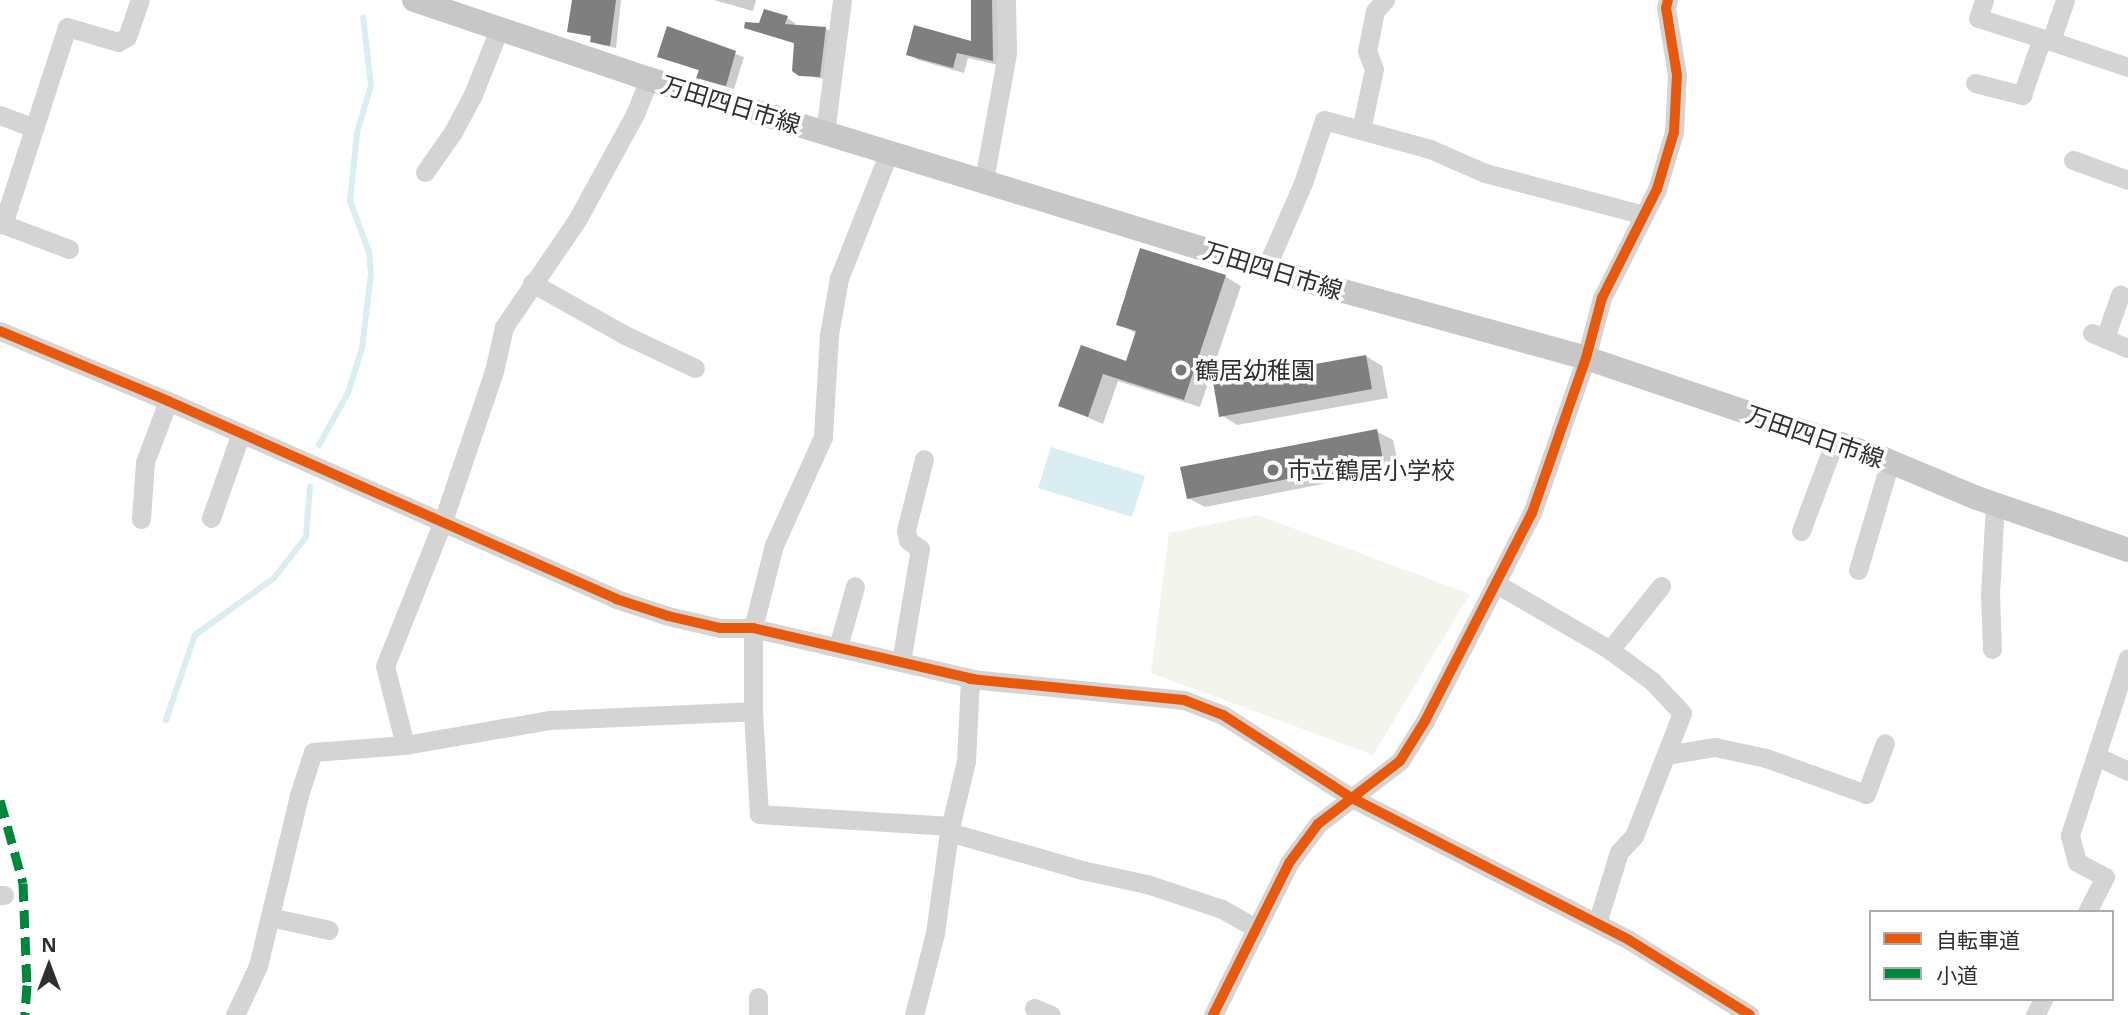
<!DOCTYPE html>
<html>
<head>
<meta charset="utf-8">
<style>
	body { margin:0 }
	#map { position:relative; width:2128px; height:1015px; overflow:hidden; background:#fff; font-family:"Noto Sans","Noto Sans JP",sans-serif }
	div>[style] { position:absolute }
	.green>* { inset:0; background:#f3f5ec }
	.water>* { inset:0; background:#d8eef2 }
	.shadow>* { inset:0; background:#0003 }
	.stream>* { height:6px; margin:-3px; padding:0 3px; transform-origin:3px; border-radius:3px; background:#d8eef2 }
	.building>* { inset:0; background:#7f7f7f }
	.minor>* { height:19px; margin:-9.5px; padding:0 9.5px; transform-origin:9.5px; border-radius:9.5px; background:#d4d4d4 }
	.major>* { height:24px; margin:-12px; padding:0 12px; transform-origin:12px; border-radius:12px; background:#c7c7c7 }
	.quiet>* { height:9px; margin-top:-4.5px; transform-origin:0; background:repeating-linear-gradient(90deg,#00873e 0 18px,transparent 0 27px) }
	.cycleway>* { height:10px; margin:-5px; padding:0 5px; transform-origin:5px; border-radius:5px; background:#e8590c }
	.dots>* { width:19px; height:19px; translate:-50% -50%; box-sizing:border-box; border:4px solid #fff; border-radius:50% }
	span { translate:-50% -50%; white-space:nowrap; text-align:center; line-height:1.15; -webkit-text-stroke:7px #fff; paint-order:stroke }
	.street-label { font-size:24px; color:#2f2f2f }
	.poi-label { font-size:24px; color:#2f2f2f }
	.left { translate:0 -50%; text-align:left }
	.legend { position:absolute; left:1869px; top:910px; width:245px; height:91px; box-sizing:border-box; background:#fff; border:2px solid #acacac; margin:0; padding:9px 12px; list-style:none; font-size:21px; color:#2f2f2f }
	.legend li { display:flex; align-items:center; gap:14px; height:35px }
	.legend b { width:35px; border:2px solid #acacac }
	.north { position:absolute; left:14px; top:931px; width:70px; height:70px; -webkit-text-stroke:5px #fff; paint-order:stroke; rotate:0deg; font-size:19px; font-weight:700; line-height:28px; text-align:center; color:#2f2f2f }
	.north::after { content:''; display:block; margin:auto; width:24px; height:32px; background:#2f2f2f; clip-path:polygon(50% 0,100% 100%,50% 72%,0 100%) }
</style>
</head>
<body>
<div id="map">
	<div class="green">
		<div style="clip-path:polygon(1257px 515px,1470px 594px,1373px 755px,1151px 673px,1169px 533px)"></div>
	</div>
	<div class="water">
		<div style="clip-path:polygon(1051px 447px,1145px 476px,1132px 517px,1038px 488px)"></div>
	</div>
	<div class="shadow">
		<div style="clip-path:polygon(577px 0,621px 0,616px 48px,597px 44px,592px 41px,592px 37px,569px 31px)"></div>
		<div style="clip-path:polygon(714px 0,756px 0,753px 11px)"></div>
		<div style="clip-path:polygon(972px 0,1002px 0,1003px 66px,968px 58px,964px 73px,918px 60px,908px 54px,973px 44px)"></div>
		<div style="clip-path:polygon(787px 18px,795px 23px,793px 27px,826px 29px,834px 33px,828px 80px,802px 74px,796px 44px,746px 27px)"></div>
		<div style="clip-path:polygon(668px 29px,744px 57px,734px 89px,706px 81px,699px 77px,700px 71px,659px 56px)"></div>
		<div style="clip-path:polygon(1141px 251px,1226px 277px,1241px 286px,1200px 407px,1118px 381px,1103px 424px,1061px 406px,1082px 347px,1127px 363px,1136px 333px,1118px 324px)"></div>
		<div style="clip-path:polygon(1366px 356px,1382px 366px,1388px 398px,1237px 425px,1221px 415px)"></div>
		<div style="clip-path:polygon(1376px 431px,1393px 440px,1399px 469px,1205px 507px,1188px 498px)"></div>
	</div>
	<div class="stream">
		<div style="left:319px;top:445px;width:60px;rotate:-60.9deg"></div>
		<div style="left:348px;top:393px;width:47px;rotate:-72.7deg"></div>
		<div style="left:362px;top:348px;width:75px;rotate:-83.1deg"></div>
		<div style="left:371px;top:274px;width:22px;rotate:-95deg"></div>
		<div style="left:369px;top:252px;width:54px;rotate:-110.4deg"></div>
		<div style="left:350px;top:201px;width:68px;rotate:-84.1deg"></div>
		<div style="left:357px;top:133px;width:50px;rotate:-73.7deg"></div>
		<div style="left:371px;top:85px;width:68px;rotate:-96.7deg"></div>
		<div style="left:166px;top:720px;width:90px;rotate:-71.2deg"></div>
		<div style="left:195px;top:635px;width:97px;rotate:-35.8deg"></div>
		<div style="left:274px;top:578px;width:52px;rotate:-52deg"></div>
		<div style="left:306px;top:537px;width:51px;rotate:-85.5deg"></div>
	</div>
	<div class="building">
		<div style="clip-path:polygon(572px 0,616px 0,610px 46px,590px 42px,591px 36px,567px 32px)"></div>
		<div style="clip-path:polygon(971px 0,992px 0,993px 61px,957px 53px,953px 68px,906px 55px,914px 25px,971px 41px)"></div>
		<div style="clip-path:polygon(764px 9px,788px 16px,785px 24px,826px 27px,820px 77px,799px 76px,792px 71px,794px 43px,744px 28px,745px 22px,759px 23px)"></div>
		<div style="clip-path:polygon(667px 26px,736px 51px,726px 86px,696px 78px,699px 70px,657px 57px)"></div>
		<div style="clip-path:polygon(1140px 248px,1226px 275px,1184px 400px,1103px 374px,1088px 417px,1058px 406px,1081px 345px,1126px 361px,1136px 331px,1116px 325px)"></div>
		<div style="clip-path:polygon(1366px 355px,1372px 389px,1219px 417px,1213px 382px)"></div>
		<div style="clip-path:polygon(1377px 429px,1383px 460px,1187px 499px,1180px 467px)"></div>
	</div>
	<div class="minor">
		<div style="left:1984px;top:0;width:19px;rotate:108deg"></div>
		<div style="left:1978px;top:18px;width:77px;rotate:17.5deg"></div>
		<div style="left:2065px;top:0;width:43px;rotate:108.9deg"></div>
		<div style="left:2051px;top:41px;width:81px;rotate:18.7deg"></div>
		<div style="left:1975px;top:83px;width:49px;rotate:14.3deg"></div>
		<div style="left:2022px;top:95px;width:60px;rotate:-70.7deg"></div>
		<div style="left:0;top:115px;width:36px;rotate:21deg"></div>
		<div style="left:1361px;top:130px;width:62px;rotate:-78deg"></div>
		<div style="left:1374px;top:69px;width:19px;rotate:-111deg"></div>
		<div style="left:1367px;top:51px;width:41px;rotate:-78.7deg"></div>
		<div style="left:1375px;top:11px;width:15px;rotate:-48deg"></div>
		<div style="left:825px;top:133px;width:134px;rotate:-82.7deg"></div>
		<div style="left:889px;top:152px;width:136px;rotate:111.6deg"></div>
		<div style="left:839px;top:278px;width:58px;rotate:100deg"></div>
		<div style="left:829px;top:335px;width:102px;rotate:93.4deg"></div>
		<div style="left:823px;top:437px;width:119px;rotate:114.4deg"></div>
		<div style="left:774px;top:545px;width:86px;rotate:104.2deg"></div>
		<div style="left:753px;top:628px;width:83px;rotate:90deg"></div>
		<div style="left:753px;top:711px;width:103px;rotate:86.7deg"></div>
		<div style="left:759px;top:814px;width:192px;rotate:3.6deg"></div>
		<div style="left:2073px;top:160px;width:59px;rotate:20deg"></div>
		<div style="left:425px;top:172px;width:49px;rotate:-55deg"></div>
		<div style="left:453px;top:132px;width:40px;rotate:-62deg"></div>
		<div style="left:472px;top:97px;width:73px;rotate:-68.3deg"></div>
		<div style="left:984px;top:180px;width:129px;rotate:-79.7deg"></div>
		<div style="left:1007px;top:53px;width:53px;rotate:-91.1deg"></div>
		<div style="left:69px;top:249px;width:71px;rotate:-159.3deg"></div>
		<div style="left:3px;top:224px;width:207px;rotate:-72deg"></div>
		<div style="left:67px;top:27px;width:53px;rotate:16.4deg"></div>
		<div style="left:118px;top:42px;width:10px;rotate:-29deg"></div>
		<div style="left:127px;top:37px;width:39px;rotate:-71deg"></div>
		<div style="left:1266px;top:268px;width:93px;rotate:-66.5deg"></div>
		<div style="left:1303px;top:183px;width:66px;rotate:-71.6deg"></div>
		<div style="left:1324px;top:120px;width:110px;rotate:15.3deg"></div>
		<div style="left:1430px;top:149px;width:60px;rotate:23.6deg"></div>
		<div style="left:1485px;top:173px;width:164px;rotate:14.8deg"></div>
		<div style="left:532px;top:283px;width:109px;rotate:29.2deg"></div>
		<div style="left:627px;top:336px;width:75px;rotate:25.2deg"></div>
		<div style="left:0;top:331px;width:182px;rotate:22.6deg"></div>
		<div style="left:168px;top:401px;width:490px;rotate:23.8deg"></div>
		<div style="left:616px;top:599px;width:55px;rotate:18.1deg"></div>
		<div style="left:668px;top:616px;width:53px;rotate:13deg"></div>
		<div style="left:720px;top:628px;width:33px"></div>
		<div style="left:753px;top:628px;width:227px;rotate:13deg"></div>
		<div style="left:974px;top:679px;width:4px;rotate:180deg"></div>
		<div style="left:970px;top:679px;width:215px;rotate:5.6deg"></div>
		<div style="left:1184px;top:700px;width:42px;rotate:21deg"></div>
		<div style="left:1223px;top:715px;width:153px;rotate:32.8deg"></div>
		<div style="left:1352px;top:798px;width:311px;rotate:27.1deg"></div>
		<div style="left:1629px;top:940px;width:142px;rotate:31.8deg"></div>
		<div style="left:2092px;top:333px;width:39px;rotate:23deg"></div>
		<div style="left:2105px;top:338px;width:46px;rotate:-70.8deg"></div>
		<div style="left:211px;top:518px;width:90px;rotate:-70.6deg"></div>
		<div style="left:141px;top:519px;width:57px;rotate:-86deg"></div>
		<div style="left:145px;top:462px;width:65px;rotate:-69.3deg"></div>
		<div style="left:1801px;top:531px;width:94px;rotate:-69.4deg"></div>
		<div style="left:1858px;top:570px;width:113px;rotate:-73.5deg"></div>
		<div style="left:1495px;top:583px;width:133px;rotate:30.2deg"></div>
		<div style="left:1610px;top:650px;width:52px;rotate:36.4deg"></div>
		<div style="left:1652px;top:681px;width:44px;rotate:46.8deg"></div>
		<div style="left:1682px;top:713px;width:132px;rotate:111.3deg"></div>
		<div style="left:1634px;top:836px;width:22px;rotate:133deg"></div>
		<div style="left:1619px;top:852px;width:74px;rotate:107.2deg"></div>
		<div style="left:838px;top:647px;width:63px;rotate:-74.4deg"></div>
		<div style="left:1992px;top:649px;width:54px;rotate:-92.1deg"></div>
		<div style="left:1990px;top:595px;width:91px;rotate:-86.9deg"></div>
		<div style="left:1610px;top:650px;width:82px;rotate:-51.4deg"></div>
		<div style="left:901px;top:662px;width:115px;rotate:-80.5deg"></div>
		<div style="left:920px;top:549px;width:15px;rotate:-143deg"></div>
		<div style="left:908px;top:540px;width:10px;rotate:-101deg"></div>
		<div style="left:906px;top:530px;width:73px;rotate:-75.8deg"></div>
		<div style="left:405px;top:745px;width:81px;rotate:-104.2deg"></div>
		<div style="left:385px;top:666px;width:156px;rotate:-68.2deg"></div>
		<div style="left:443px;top:521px;width:158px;rotate:-71.2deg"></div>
		<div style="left:494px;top:371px;width:45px;rotate:-77.2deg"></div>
		<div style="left:504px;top:327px;width:130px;rotate:-55.7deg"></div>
		<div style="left:577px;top:220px;width:121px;rotate:-61.3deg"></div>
		<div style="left:635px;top:114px;width:38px;rotate:-68deg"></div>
		<div style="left:1666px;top:755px;width:50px;rotate:-9.3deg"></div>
		<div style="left:1715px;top:747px;width:52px;rotate:12.2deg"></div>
		<div style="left:1766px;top:758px;width:106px;rotate:19.8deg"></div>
		<div style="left:1866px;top:794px;width:54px;rotate:-69.6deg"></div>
		<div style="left:2096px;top:756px;width:35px;rotate:25deg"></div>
		<div style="left:949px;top:832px;width:73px;rotate:-76.5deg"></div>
		<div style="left:966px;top:761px;width:82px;rotate:-87.2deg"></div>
		<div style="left:0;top:895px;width:4px"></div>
		<div style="left:2087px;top:912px;width:39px;rotate:-63deg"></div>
		<div style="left:2105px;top:877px;width:32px;rotate:-152deg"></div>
		<div style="left:2077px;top:862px;width:28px;rotate:-105deg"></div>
		<div style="left:2070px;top:835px;width:186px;rotate:-71.9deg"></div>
		<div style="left:270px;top:917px;width:60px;rotate:12.4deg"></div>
		<div style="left:1034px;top:1008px;width:18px;rotate:22deg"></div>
		<div style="left:235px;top:1015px;width:54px;rotate:-64.9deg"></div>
		<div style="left:258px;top:966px;width:176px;rotate:-76.5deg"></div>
		<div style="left:299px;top:795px;width:45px;rotate:-72deg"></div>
		<div style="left:313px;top:752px;width:92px;rotate:-4.4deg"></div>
		<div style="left:405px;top:745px;width:147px;rotate:-9.8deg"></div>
		<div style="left:550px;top:720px;width:203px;rotate:-2.5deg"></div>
		<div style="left:758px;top:1015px;width:18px;rotate:-90deg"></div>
		<div style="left:914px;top:1015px;width:85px;rotate:-75.6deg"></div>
		<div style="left:935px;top:933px;width:102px;rotate:-82.1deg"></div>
		<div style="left:949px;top:832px;width:138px;rotate:15.9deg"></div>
		<div style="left:1082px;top:870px;width:66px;rotate:12.2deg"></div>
		<div style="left:1147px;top:884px;width:79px;rotate:18.4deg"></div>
		<div style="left:1222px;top:909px;width:40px;rotate:29.7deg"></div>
		<div style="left:1213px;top:1015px;width:170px;rotate:-63.4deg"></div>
		<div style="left:1289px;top:863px;width:49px;rotate:-53.4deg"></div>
		<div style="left:1318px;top:824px;width:103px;rotate:-37.5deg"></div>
		<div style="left:1400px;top:761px;width:47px;rotate:-58deg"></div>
		<div style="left:1425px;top:721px;width:234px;rotate:-62.8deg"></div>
		<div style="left:1532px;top:513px;width:164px;rotate:-70.8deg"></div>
		<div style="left:1586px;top:358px;width:62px;rotate:-75.1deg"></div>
		<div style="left:1602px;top:298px;width:122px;rotate:-63.2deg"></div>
		<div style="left:1657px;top:189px;width:59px;rotate:-73.4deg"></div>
		<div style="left:1674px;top:132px;width:57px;rotate:-87deg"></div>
		<div style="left:1677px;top:75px;width:68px;rotate:-99.3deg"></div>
		<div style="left:1666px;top:8px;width:8px;rotate:-76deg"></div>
		<div style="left:2035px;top:1015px;width:18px;rotate:-63deg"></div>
	</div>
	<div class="major">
		<div style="left:414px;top:0;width:248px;rotate:18.6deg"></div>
		<div style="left:649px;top:79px;width:700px;rotate:17.04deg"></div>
		<div style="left:1318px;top:284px;width:278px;rotate:15.4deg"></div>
		<div style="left:1586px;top:358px;width:315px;rotate:18.7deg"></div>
		<div style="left:1884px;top:459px;width:101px;rotate:22.8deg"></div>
		<div style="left:1977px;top:498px;width:160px;rotate:19deg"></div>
	</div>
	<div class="quiet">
		<div style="left:0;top:800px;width:86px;rotate:74.5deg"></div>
		<div style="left:23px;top:883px;width:102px;rotate:87.8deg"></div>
		<div style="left:27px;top:985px;width:30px;rotate:94deg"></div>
	</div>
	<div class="cycleway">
		<div style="left:0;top:331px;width:182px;rotate:22.6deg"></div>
		<div style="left:168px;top:401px;width:490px;rotate:23.8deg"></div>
		<div style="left:616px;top:599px;width:55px;rotate:18.1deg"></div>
		<div style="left:668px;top:616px;width:53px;rotate:13deg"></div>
		<div style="left:720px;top:628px;width:33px"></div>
		<div style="left:753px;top:628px;width:227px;rotate:13deg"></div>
		<div style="left:974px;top:679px;width:4px;rotate:180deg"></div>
		<div style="left:970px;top:679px;width:215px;rotate:5.6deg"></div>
		<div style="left:1184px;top:700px;width:42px;rotate:21deg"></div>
		<div style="left:1223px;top:715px;width:153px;rotate:32.8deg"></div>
		<div style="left:1352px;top:798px;width:311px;rotate:27.1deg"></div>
		<div style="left:1629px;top:940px;width:142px;rotate:31.8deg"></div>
		<div style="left:1213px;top:1015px;width:170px;rotate:-63.4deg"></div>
		<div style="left:1289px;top:863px;width:49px;rotate:-53.4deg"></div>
		<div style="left:1318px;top:824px;width:103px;rotate:-37.5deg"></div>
		<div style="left:1400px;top:761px;width:47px;rotate:-58deg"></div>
		<div style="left:1425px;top:721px;width:234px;rotate:-62.8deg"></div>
		<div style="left:1532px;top:513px;width:164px;rotate:-70.8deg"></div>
		<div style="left:1586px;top:358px;width:62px;rotate:-75.1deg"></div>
		<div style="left:1602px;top:298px;width:122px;rotate:-63.2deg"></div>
		<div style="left:1657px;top:189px;width:59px;rotate:-73.4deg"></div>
		<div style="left:1674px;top:132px;width:57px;rotate:-87deg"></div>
		<div style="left:1677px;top:75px;width:68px;rotate:-99.3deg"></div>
		<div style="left:1666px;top:8px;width:8px;rotate:-76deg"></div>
	</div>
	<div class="dots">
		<div style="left:1181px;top:370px;background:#787878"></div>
		<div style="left:1273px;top:470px;background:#787878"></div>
	</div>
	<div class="street-label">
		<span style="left:731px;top:104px;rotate:17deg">万田四日市線</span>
		<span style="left:1273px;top:270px;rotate:17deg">万田四日市線</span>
		<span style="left:1815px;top:436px;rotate:19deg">万田四日市線</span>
	</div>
	<div class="poi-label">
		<span class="left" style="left:1195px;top:370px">鶴居幼稚園</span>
		<span class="left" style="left:1287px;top:470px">市立鶴居小学校</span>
	</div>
	<ul class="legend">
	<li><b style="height:9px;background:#e8590c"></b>自転車道</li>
	<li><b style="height:9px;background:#00873e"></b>小道</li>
	</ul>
	<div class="north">N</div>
</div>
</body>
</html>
